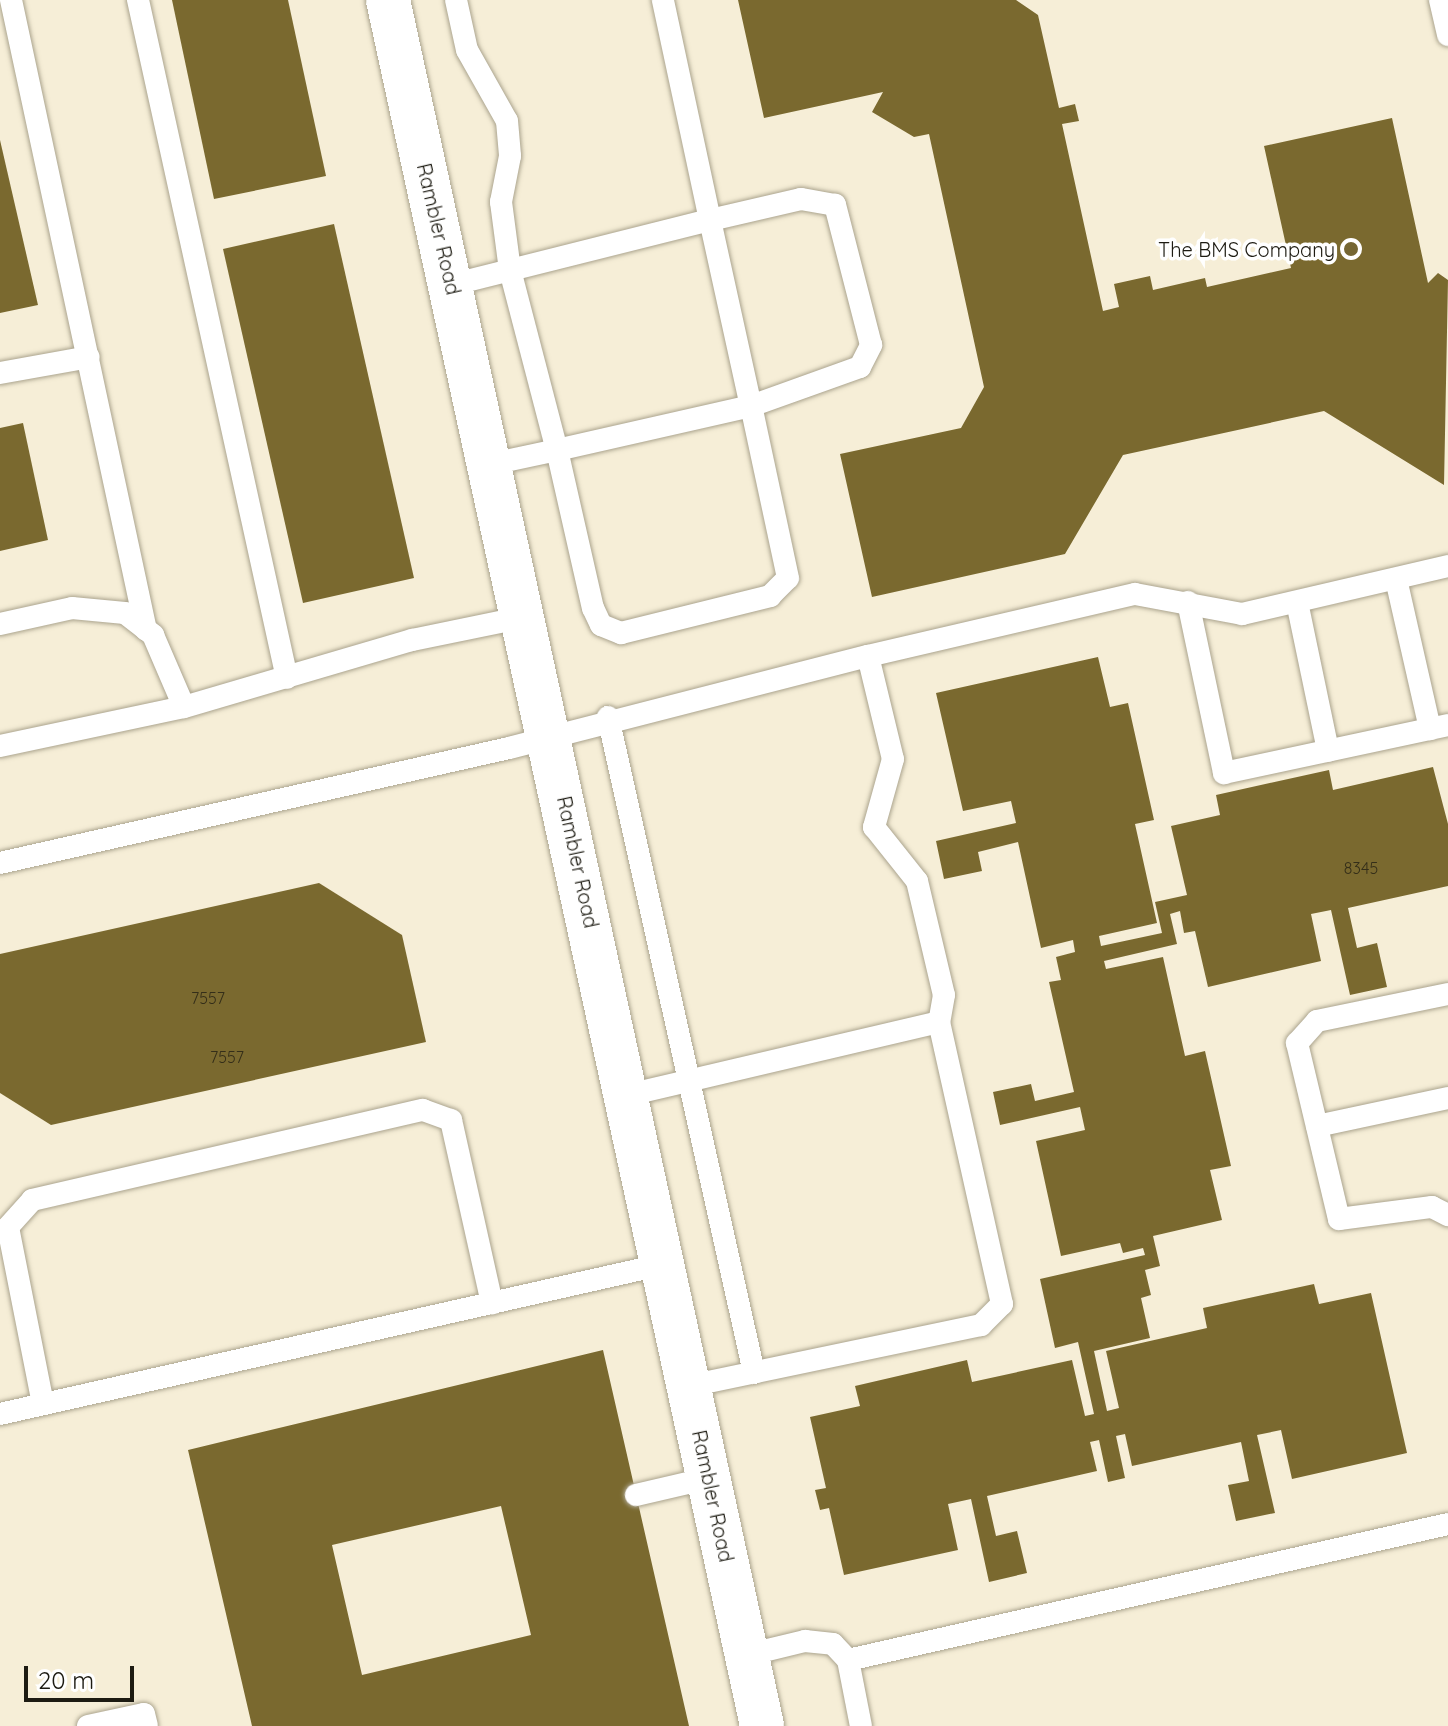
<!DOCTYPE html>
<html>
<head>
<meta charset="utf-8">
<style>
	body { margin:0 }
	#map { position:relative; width:1448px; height:1726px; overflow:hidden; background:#f6eed7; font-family:Quicksand,sans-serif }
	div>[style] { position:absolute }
	.building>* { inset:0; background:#7a692f }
	.roads { filter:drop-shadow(0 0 2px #aba48e) drop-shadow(0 0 2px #aba48e) }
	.service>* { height:22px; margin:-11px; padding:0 11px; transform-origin:11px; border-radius:11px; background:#fff }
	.minor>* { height:44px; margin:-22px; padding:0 22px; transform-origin:22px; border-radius:22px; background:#fff }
	.dots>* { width:22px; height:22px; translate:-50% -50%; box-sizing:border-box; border:4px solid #fff; border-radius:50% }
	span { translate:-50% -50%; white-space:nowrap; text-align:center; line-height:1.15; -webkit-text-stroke:7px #fff; paint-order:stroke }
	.number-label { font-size:16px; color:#342e19 }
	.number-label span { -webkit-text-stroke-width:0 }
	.street-label { font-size:20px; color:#1d1b12 }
	.poi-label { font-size:20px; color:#1d1b12 }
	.right { translate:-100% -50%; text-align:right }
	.scale { position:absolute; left:24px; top:1666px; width:110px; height:36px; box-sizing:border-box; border:4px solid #1d1b12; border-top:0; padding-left:10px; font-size:24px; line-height:28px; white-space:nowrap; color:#1d1b12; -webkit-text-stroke:6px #fff; paint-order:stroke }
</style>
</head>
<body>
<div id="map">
	<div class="building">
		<div style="clip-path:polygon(172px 0,288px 0,326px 176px,214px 199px)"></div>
		<div style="clip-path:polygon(738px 0,1016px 0,1038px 15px,1059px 108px,1075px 104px,1079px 121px,1062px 124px,1103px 311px,1119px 307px,1114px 284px,1150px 276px,1153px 290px,1205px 278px,1207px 287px,1291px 268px,1264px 146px,1392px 118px,1428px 283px,1438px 273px,1448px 280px,1444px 485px,1324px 411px,1123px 455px,1065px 554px,872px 597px,840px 454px,961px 428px,984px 387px,929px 134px,914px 137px,872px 112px,883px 92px,764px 118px)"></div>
		<div style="clip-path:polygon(0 140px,38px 305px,0 313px)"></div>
		<div style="clip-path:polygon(334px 224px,414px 578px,303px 603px,223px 249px)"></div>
		<div style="clip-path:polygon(23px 423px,48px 540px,0 551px,0 428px)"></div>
		<div style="clip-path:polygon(1098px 657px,1110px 707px,1128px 703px,1154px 820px,1135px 824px,1157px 923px,1099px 936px,1101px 946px,1162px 933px,1155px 902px,1187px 895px,1171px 826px,1220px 815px,1216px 795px,1329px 770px,1333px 790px,1433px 767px,1448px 824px,1448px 886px,1348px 908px,1357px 948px,1377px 943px,1387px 987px,1350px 995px,1331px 910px,1311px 914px,1321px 961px,1208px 987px,1195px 931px,1184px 933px,1180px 911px,1170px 914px,1177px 944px,1104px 961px,1106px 969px,1163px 957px,1185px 1056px,1205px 1051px,1231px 1166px,1210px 1170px,1222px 1220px,1153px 1236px,1160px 1266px,1145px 1270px,1151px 1295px,1141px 1298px,1150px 1338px,1094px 1351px,1107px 1411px,1119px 1408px,1106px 1351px,1207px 1328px,1203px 1308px,1314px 1284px,1319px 1304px,1371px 1293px,1407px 1453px,1292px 1479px,1281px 1430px,1257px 1435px,1275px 1513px,1236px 1521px,1228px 1485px,1249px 1481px,1241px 1442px,1132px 1466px,1125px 1434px,1116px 1436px,1125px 1478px,1108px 1482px,1099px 1440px,1090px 1442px,1097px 1471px,987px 1496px,996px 1536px,1017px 1531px,1027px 1573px,989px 1582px,971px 1499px,948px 1504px,958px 1550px,844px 1575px,829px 1508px,820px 1510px,815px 1490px,826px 1488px,810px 1417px,860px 1406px,855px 1386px,967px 1360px,972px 1382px,1072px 1360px,1085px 1416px,1094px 1414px,1078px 1342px,1055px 1348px,1040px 1279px,1145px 1255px,1143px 1248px,1123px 1253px,1120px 1243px,1061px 1256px,1036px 1141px,1085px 1130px,1080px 1107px,1000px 1125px,993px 1092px,1031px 1084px,1035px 1101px,1074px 1092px,1049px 982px,1061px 980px,1056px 957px,1075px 952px,1073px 940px,1041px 948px,1018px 842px,978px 852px,982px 871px,944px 879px,936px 841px,1016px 823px,1011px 801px,963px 811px,936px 693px)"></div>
		<div style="clip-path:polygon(319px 883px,402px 935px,426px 1042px,51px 1125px,0 1093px,0 954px)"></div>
		<div style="clip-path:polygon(evenodd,603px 1350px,689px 1726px,252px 1726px,188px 1450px,603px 1350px,501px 1506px,531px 1635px,362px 1675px,332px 1545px,501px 1506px)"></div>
	</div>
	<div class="roads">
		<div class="service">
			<div style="left:11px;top:0;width:644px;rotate:77.91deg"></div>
			<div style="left:138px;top:0;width:694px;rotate:77.61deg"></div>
			<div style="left:456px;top:0;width:51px;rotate:77.6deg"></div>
			<div style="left:467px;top:50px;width:81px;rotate:60.6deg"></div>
			<div style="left:507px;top:121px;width:35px;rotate:85deg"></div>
			<div style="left:510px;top:156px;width:47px;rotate:101.1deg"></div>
			<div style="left:501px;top:202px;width:69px;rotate:82.5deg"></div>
			<div style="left:510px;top:270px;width:186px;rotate:75.4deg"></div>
			<div style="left:557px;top:450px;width:162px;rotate:77.2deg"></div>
			<div style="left:593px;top:608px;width:19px;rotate:65deg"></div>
			<div style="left:601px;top:625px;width:22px;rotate:22deg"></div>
			<div style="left:621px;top:633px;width:154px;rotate:-13.9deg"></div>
			<div style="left:770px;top:596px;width:25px;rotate:-45deg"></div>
			<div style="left:788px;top:578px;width:176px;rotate:-102.1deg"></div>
			<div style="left:751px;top:406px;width:116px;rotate:-19.7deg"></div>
			<div style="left:860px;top:367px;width:25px;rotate:-63deg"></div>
			<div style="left:871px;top:345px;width:145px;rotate:-104.4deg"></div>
			<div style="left:835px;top:205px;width:35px;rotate:-170deg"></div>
			<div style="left:801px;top:199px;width:93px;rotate:167deg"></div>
			<div style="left:710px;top:220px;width:190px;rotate:77.6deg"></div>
			<div style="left:751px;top:406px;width:199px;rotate:167.2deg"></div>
			<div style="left:557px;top:450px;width:67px;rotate:168deg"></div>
			<div style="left:1440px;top:0;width:36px;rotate:77deg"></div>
			<div style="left:451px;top:285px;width:267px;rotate:-14.1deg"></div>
			<div style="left:710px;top:220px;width:225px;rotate:-102.1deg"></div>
			<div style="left:0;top:373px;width:90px;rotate:-10.2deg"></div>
			<div style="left:1396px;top:579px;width:154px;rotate:77.2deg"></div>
			<div style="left:1188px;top:602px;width:175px;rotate:78.1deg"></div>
			<div style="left:1224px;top:773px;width:229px;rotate:-12.1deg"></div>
			<div style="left:1297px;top:602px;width:152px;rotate:78.2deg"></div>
			<div style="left:0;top:624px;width:74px;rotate:-12.5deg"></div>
			<div style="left:72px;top:608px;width:53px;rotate:5.4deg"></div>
			<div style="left:125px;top:613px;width:36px;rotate:38deg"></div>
			<div style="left:153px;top:635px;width:78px;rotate:66.7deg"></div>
			<div style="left:868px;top:656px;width:274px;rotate:-13.1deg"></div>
			<div style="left:1135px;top:594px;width:109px;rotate:10.6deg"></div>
			<div style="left:1242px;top:614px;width:212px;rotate:-13.1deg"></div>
			<div style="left:608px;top:717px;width:672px;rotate:77.45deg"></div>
			<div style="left:0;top:746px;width:188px;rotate:-12deg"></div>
			<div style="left:184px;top:707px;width:238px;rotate:-16.4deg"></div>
			<div style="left:412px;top:640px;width:114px;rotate:-11.6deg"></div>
			<div style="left:0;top:863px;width:522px;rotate:-12.73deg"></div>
			<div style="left:509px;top:748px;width:371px;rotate:-14.4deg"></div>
			<div style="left:868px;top:656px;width:106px;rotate:76.4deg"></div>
			<div style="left:893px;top:759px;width:71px;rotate:105.6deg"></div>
			<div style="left:874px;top:827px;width:69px;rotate:51.5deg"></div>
			<div style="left:917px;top:881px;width:117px;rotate:76.7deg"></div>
			<div style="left:944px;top:995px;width:27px;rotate:100deg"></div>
			<div style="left:1448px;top:994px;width:134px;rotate:168.4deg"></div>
			<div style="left:1317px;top:1021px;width:30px;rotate:132deg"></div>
			<div style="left:1297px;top:1043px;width:181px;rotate:76.6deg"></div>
			<div style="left:1339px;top:1219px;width:94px;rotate:-7.4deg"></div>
			<div style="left:1432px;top:1207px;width:18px;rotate:27deg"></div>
			<div style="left:628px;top:1095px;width:319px;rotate:-13.2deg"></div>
			<div style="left:939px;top:1022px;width:289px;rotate:77.4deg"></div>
			<div style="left:1002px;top:1304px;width:30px;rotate:135deg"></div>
			<div style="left:981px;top:1325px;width:297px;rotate:168.2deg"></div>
			<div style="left:1317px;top:1126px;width:134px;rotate:-12.1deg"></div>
			<div style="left:43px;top:1404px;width:180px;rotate:-101.2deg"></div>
			<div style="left:8px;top:1227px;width:36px;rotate:-48deg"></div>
			<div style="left:32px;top:1200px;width:401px;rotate:-13deg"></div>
			<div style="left:423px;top:1110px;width:30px;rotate:20deg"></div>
			<div style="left:451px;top:1120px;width:188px;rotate:77.4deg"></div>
			<div style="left:0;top:1414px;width:681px;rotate:-12.73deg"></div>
			<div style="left:636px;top:1495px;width:75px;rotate:-13.1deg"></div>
			<div style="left:747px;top:1655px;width:60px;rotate:-13.6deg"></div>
			<div style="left:805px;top:1641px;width:28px;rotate:6deg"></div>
			<div style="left:833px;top:1644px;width:22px;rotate:47deg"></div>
			<div style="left:848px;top:1660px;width:615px;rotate:-12.77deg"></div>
			<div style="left:848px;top:1660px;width:67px;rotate:78.9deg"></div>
			<div style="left:88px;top:1726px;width:57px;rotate:-12.1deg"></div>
			<div style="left:144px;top:1714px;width:12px;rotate:76deg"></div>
		</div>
		<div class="minor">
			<div style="left:388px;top:0;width:1766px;rotate:77.77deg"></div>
		</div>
	</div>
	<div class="dots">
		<div style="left:1351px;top:249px;background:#756633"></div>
	</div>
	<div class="number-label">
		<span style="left:1361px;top:868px">8345</span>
		<span style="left:208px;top:998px">7557</span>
		<span style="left:227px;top:1057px">7557</span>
	</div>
	<div class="street-label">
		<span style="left:439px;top:229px;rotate:77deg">Rambler Road</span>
		<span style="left:578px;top:862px;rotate:78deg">Rambler Road</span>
		<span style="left:713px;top:1496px;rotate:78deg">Rambler Road</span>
	</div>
	<div class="poi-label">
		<span class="right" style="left:1335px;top:249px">The BMS Company</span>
	</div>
	<div class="scale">20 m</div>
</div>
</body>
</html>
